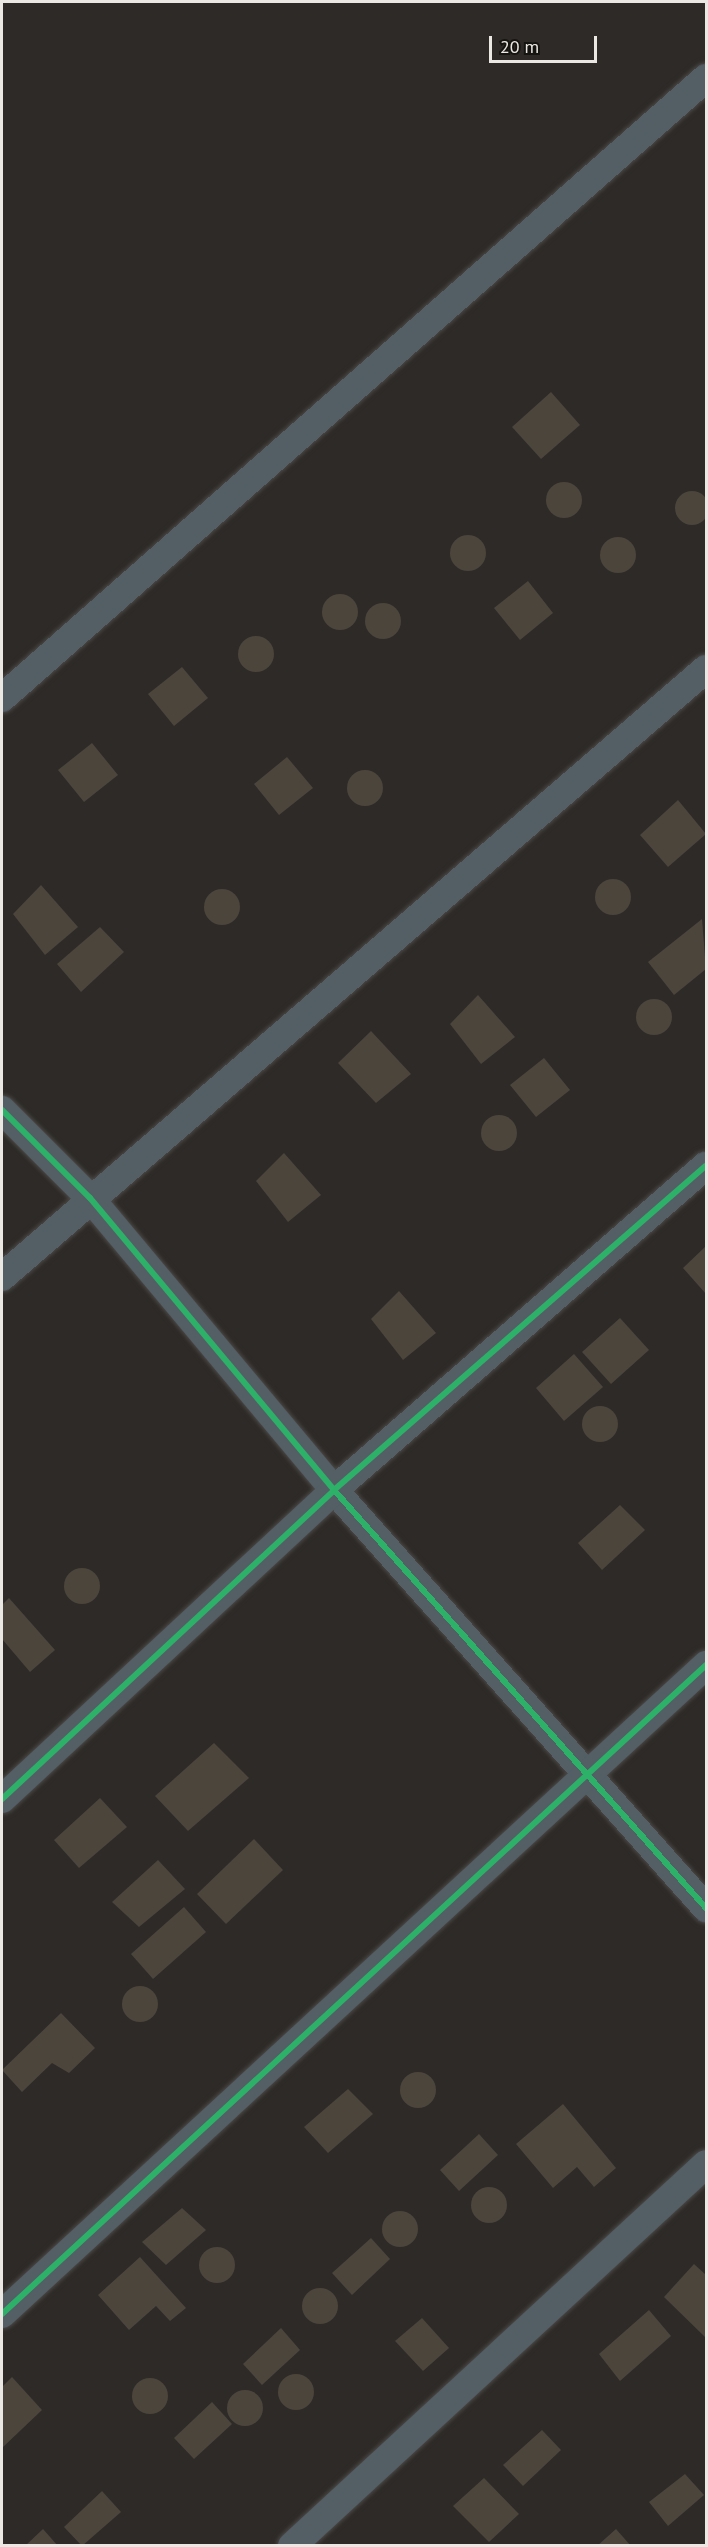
<!DOCTYPE html>
<html>
<head>
<meta charset="utf-8">
<style>
	body { margin:0 }
	#map { position:relative; width:708px; height:2547px; overflow:hidden; background:#2d2a27; font-family:"PT Sans",sans-serif }
	div>[style] { position:absolute }
	.building>* { inset:0; background:#4c453c }
	.round { border-radius:50% }
	.roads { filter:drop-shadow(0 0 2px #4b4846) drop-shadow(0 0 2px #4b4846) }
	.minor>* { height:28px; margin:-14px; padding:0 14px; transform-origin:14px; border-radius:14px; background:#535e65 }
	.cycleway>* { height:6px; margin:-3px; padding:0 3px; transform-origin:3px; border-radius:3px; background:#2db169 }
	span { translate:-50% -50%; white-space:nowrap; text-align:center; line-height:1.15; -webkit-text-stroke:4.5px #161411; paint-order:stroke }
	.frame { position:absolute; inset:0; border:3px solid #ebe7e3; pointer-events:none }
	.scale { position:absolute; left:489px; top:36px; width:108px; height:27px; box-sizing:border-box; border:3px solid #ebe7e3; border-top:0; padding-left:8px; font-size:18px; line-height:21px; white-space:nowrap; color:#ebe7e3; -webkit-text-stroke:4px #161411; paint-order:stroke }
</style>
</head>
<body>
<div id="map">
	<div class="building">
		<div style="clip-path:polygon(551px 392px,580px 425px,541px 459px,512px 427px)"></div>
		<div class="round" style="left:546px;top:482px;width:36px;height:36px"></div>
		<div class="round" style="left:675px;top:491px;width:34px;height:34px"></div>
		<div class="round" style="left:450px;top:535px;width:36px;height:36px"></div>
		<div class="round" style="left:600px;top:537px;width:36px;height:36px"></div>
		<div style="clip-path:polygon(528px 581px,553px 613px,520px 640px,494px 608px)"></div>
		<div class="round" style="left:322px;top:594px;width:36px;height:36px"></div>
		<div class="round" style="left:365px;top:603px;width:36px;height:36px"></div>
		<div class="round" style="left:238px;top:636px;width:36px;height:36px"></div>
		<div style="clip-path:polygon(182px 667px,208px 698px,174px 726px,148px 694px)"></div>
		<div style="clip-path:polygon(92px 743px,118px 775px,84px 802px,58px 770px)"></div>
		<div style="clip-path:polygon(287px 757px,313px 788px,279px 815px,254px 784px)"></div>
		<div class="round" style="left:347px;top:770px;width:36px;height:36px"></div>
		<div style="clip-path:polygon(678px 800px,706px 834px,668px 867px,640px 835px)"></div>
		<div class="round" style="left:595px;top:879px;width:36px;height:36px"></div>
		<div style="clip-path:polygon(41px 885px,78px 927px,45px 955px,13px 914px)"></div>
		<div class="round" style="left:204px;top:889px;width:36px;height:36px"></div>
		<div style="clip-path:polygon(702px 919px,706px 969px,674px 995px,648px 962px)"></div>
		<div style="clip-path:polygon(100px 927px,124px 952px,81px 992px,57px 964px)"></div>
		<div style="clip-path:polygon(478px 995px,515px 1037px,481px 1064px,450px 1024px)"></div>
		<div class="round" style="left:636px;top:999px;width:36px;height:36px"></div>
		<div style="clip-path:polygon(371px 1031px,411px 1074px,376px 1103px,338px 1063px)"></div>
		<div style="clip-path:polygon(544px 1058px,570px 1090px,536px 1117px,510px 1085px)"></div>
		<div class="round" style="left:481px;top:1115px;width:36px;height:36px"></div>
		<div style="clip-path:polygon(284px 1153px,321px 1195px,288px 1222px,256px 1181px)"></div>
		<div style="clip-path:polygon(706px 1246px,706px 1294px,683px 1268px)"></div>
		<div style="clip-path:polygon(399px 1291px,436px 1333px,403px 1360px,371px 1319px)"></div>
		<div style="clip-path:polygon(620px 1318px,649px 1350px,611px 1384px,582px 1352px)"></div>
		<div style="clip-path:polygon(574px 1354px,603px 1387px,564px 1421px,536px 1388px)"></div>
		<div class="round" style="left:582px;top:1406px;width:36px;height:36px"></div>
		<div style="clip-path:polygon(620px 1505px,645px 1530px,602px 1570px,578px 1543px)"></div>
		<div class="round" style="left:64px;top:1568px;width:36px;height:36px"></div>
		<div style="clip-path:polygon(9px 1598px,55px 1650px,30px 1672px,2px 1639px,2px 1605px)"></div>
		<div style="clip-path:polygon(214px 1743px,249px 1778px,188px 1831px,155px 1796px)"></div>
		<div style="clip-path:polygon(100px 1798px,127px 1827px,79px 1868px,54px 1840px)"></div>
		<div style="clip-path:polygon(254px 1839px,283px 1870px,226px 1924px,197px 1894px)"></div>
		<div style="clip-path:polygon(158px 1860px,185px 1889px,139px 1927px,112px 1902px)"></div>
		<div style="clip-path:polygon(184px 1907px,206px 1932px,153px 1979px,131px 1954px)"></div>
		<div class="round" style="left:122px;top:1986px;width:36px;height:36px"></div>
		<div style="clip-path:polygon(61px 2013px,95px 2048px,69px 2073px,52px 2063px,22px 2092px,2px 2070px)"></div>
		<div class="round" style="left:400px;top:2072px;width:36px;height:36px"></div>
		<div style="clip-path:polygon(348px 2089px,373px 2114px,328px 2153px,304px 2127px)"></div>
		<div style="clip-path:polygon(563px 2104px,616px 2168px,594px 2187px,577px 2167px,553px 2188px,516px 2144px)"></div>
		<div style="clip-path:polygon(479px 2134px,498px 2155px,459px 2191px,440px 2170px)"></div>
		<div class="round" style="left:471px;top:2187px;width:36px;height:36px"></div>
		<div style="clip-path:polygon(182px 2208px,206px 2230px,166px 2265px,142px 2242px)"></div>
		<div class="round" style="left:382px;top:2211px;width:36px;height:36px"></div>
		<div style="clip-path:polygon(371px 2238px,390px 2259px,352px 2295px,332px 2273px)"></div>
		<div class="round" style="left:199px;top:2247px;width:36px;height:36px"></div>
		<div style="clip-path:polygon(140px 2257px,186px 2308px,170px 2321px,156px 2306px,129px 2330px,98px 2295px)"></div>
		<div style="clip-path:polygon(694px 2264px,706px 2275px,706px 2338px,664px 2297px)"></div>
		<div class="round" style="left:302px;top:2288px;width:36px;height:36px"></div>
		<div style="clip-path:polygon(649px 2310px,671px 2336px,620px 2381px,599px 2354px)"></div>
		<div style="clip-path:polygon(422px 2318px,449px 2348px,423px 2371px,395px 2341px)"></div>
		<div style="clip-path:polygon(281px 2328px,300px 2350px,262px 2385px,243px 2364px)"></div>
		<div class="round" style="left:278px;top:2374px;width:36px;height:36px"></div>
		<div style="clip-path:polygon(12px 2377px,42px 2410px,2px 2448px,2px 2387px)"></div>
		<div class="round" style="left:132px;top:2378px;width:36px;height:36px"></div>
		<div class="round" style="left:227px;top:2390px;width:36px;height:36px"></div>
		<div style="clip-path:polygon(212px 2402px,232px 2424px,194px 2459px,174px 2438px)"></div>
		<div style="clip-path:polygon(542px 2430px,561px 2450px,523px 2486px,503px 2465px)"></div>
		<div style="clip-path:polygon(685px 2474px,704px 2495px,668px 2526px,649px 2502px)"></div>
		<div style="clip-path:polygon(484px 2478px,519px 2514px,489px 2542px,453px 2506px)"></div>
		<div style="clip-path:polygon(102px 2491px,121px 2512px,82px 2546px,64px 2527px)"></div>
		<div style="clip-path:polygon(43px 2529px,58px 2546px,25px 2546px)"></div>
		<div style="clip-path:polygon(616px 2529px,631px 2546px,597px 2546px)"></div>
	</div>
	<div class="roads">
		<div class="minor">
			<div style="left:2px;top:698px;width:938px;rotate:-41.37deg"></div>
			<div style="left:2px;top:1110px;width:124px;rotate:45deg"></div>
			<div style="left:90px;top:1198px;width:381px;rotate:50.1deg"></div>
			<div style="left:334px;top:1490px;width:560px;rotate:48.33deg"></div>
			<div style="left:2px;top:1277px;width:930px;rotate:-40.82deg"></div>
			<div style="left:2px;top:1799px;width:454px;rotate:-42.9deg"></div>
			<div style="left:334px;top:1490px;width:493px;rotate:-41.1deg"></div>
			<div style="left:2px;top:2314px;width:958px;rotate:-42.67deg"></div>
			<div style="left:292px;top:2546px;width:563px;rotate:-42.7deg"></div>
		</div>
	</div>
	<div class="cycleway">
		<div style="left:2px;top:1110px;width:124px;rotate:45deg"></div>
		<div style="left:90px;top:1198px;width:381px;rotate:50.1deg"></div>
		<div style="left:334px;top:1490px;width:560px;rotate:48.33deg"></div>
		<div style="left:2px;top:1799px;width:454px;rotate:-42.9deg"></div>
		<div style="left:334px;top:1490px;width:493px;rotate:-41.1deg"></div>
		<div style="left:2px;top:2314px;width:958px;rotate:-42.67deg"></div>
	</div>
	<div class="frame"></div>
	<div class="scale">20 m</div>
</div>
</body>
</html>
